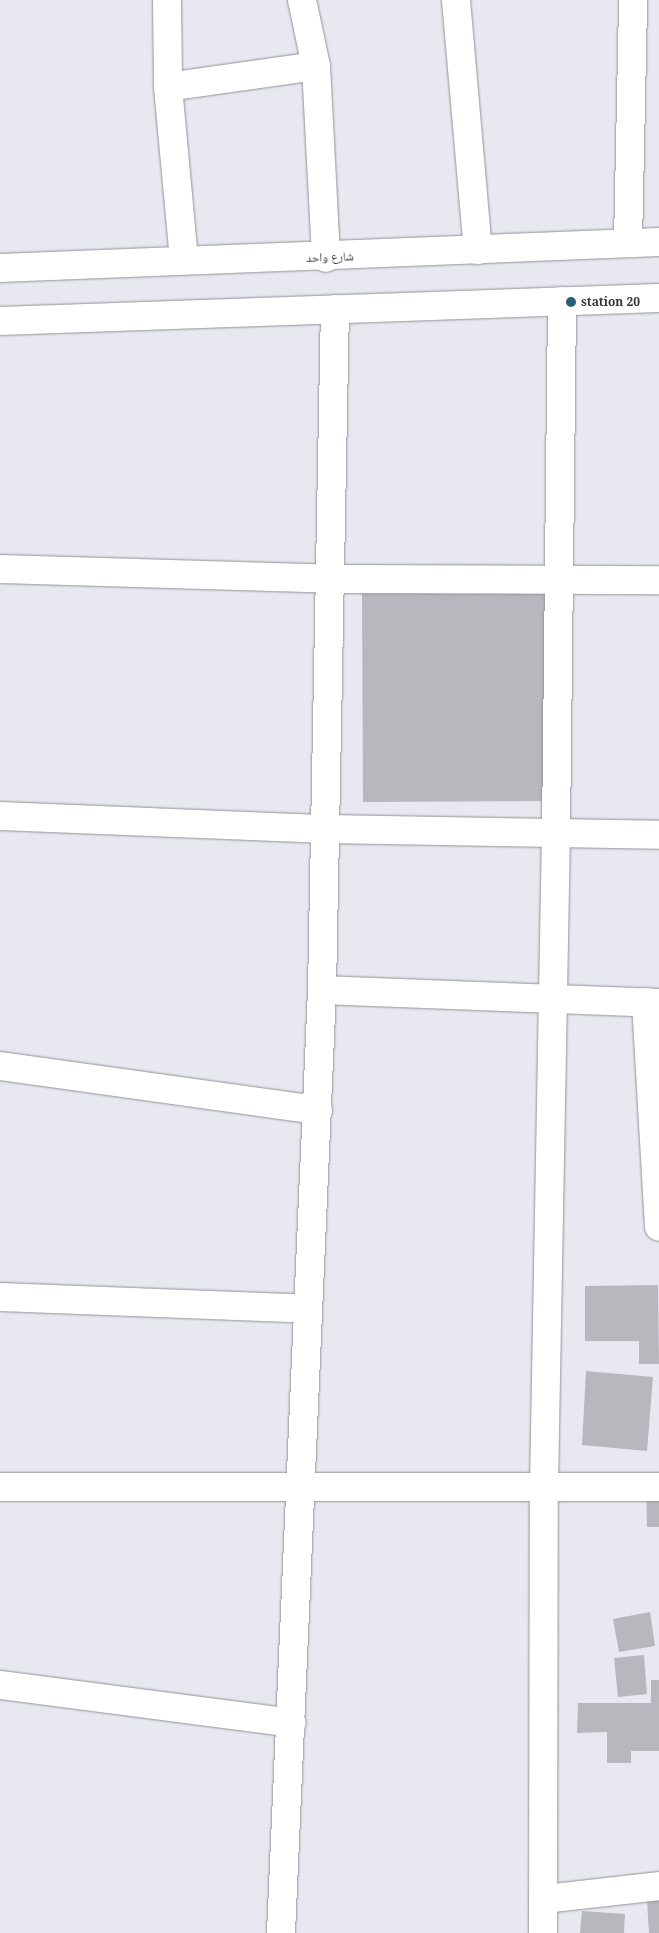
<!DOCTYPE html>
<html>
<head>
<meta charset="utf-8">
<style>
	body { margin:0 }
	#map { position:relative; width:659px; height:1933px; overflow:hidden; background:#e8e9f0; font-family:"Noto Serif","Noto Naskh Arabic",serif }
	div>[style] { position:absolute }
	.building>* { inset:0; background:#b7b8be }
	.roads { filter:drop-shadow(0 0 1px #919298) drop-shadow(0 0 1px #919298) }
	.minor>* { height:28px; margin:-14px; padding:0 14px; transform-origin:14px; border-radius:14px; background:#fff }
	.dots>* { width:14px; height:14px; translate:-50% -50%; box-sizing:border-box; border:2px solid #fff; border-radius:50% }
	span { translate:-50% -50%; white-space:nowrap; text-align:center; line-height:1.15; -webkit-text-stroke:4px #fff; paint-order:stroke }
	.street-label { font-size:12px; color:#333336 }
	.poi-label { font-size:12px; color:#333336; font-weight:700 }
	.left { translate:0 -50%; text-align:left }
</style>
</head>
<body>
<div id="map">
	<div class="building">
		<div style="clip-path:polygon(546px 591px,547px 801px,363px 802px,362px 592px)"></div>
		<div style="clip-path:polygon(658px 1285px,659px 1364px,639px 1364px,639px 1341px,585px 1341px,585px 1286px)"></div>
		<div style="clip-path:polygon(586px 1371px,653px 1377px,647px 1451px,582px 1445px)"></div>
		<div style="clip-path:polygon(646px 1485px,659px 1485px,659px 1527px,647px 1527px)"></div>
		<div style="clip-path:polygon(650px 1612px,655px 1646px,619px 1652px,613px 1619px)"></div>
		<div style="clip-path:polygon(644px 1655px,647px 1694px,618px 1697px,614px 1658px)"></div>
		<div style="clip-path:polygon(651px 1680px,659px 1680px,659px 1751px,631px 1751px,631px 1763px,607px 1763px,607px 1732px,577px 1733px,578px 1703px,651px 1703px)"></div>
		<div style="clip-path:polygon(659px 1883px,659px 1933px,649px 1933px,646px 1884px)"></div>
		<div style="clip-path:polygon(582px 1911px,625px 1914px,624px 1933px,580px 1933px)"></div>
	</div>
	<div class="roads">
		<div class="minor">
			<div style="left:167px;top:0;width:87px;rotate:89.3deg"></div>
			<div style="left:168px;top:87px;width:174px;rotate:84.7deg"></div>
			<div style="left:302px;top:0;width:67px;rotate:78deg"></div>
			<div style="left:316px;top:66px;width:192px;rotate:87deg"></div>
			<div style="left:456px;top:0;width:251px;rotate:85deg"></div>
			<div style="left:168px;top:87px;width:149px;rotate:-8.1deg"></div>
			<div style="left:628px;top:243px;width:243px;rotate:-88.8deg"></div>
			<div style="left:0;top:268px;width:660px;rotate:-2.26deg"></div>
			<div style="left:0;top:321px;width:659px;rotate:-2deg"></div>
			<div style="left:0;top:569px;width:332px;rotate:1.7deg"></div>
			<div style="left:332px;top:579px;width:327px;rotate:0.2deg"></div>
			<div style="left:0;top:816px;width:327px;rotate:2.3deg"></div>
			<div style="left:327px;top:829px;width:332px;rotate:1deg"></div>
			<div style="left:322px;top:990px;width:337px;rotate:2.2deg"></div>
			<div style="left:646px;top:1002px;width:225px;rotate:86.7deg"></div>
			<div style="left:0;top:1066px;width:321px;rotate:7.9deg"></div>
			<div style="left:0;top:1297px;width:308px;rotate:2.2deg"></div>
			<div style="left:0;top:1487px;width:659px"></div>
			<div style="left:0;top:1685px;width:294px;rotate:7.4deg"></div>
			<div style="left:544px;top:1899px;width:116px;rotate:-6.4deg"></div>
			<div style="left:281px;top:1933px;width:944px;rotate:-87.51deg"></div>
			<div style="left:322px;top:990px;width:681px;rotate:-88.91deg"></div>
			<div style="left:543px;top:1933px;width:447px;rotate:-89.9deg"></div>
			<div style="left:544px;top:1486px;width:653px;rotate:-88.95deg"></div>
			<div style="left:556px;top:833px;width:532px;rotate:-89.35deg"></div>
		</div>
	</div>
	<div class="dots">
		<div style="left:571px;top:302px;background:#285d79"></div>
	</div>
	<div class="street-label">
		<span style="left:330px;top:257px;rotate:-2deg">شارع واحد</span>
	</div>
	<div class="poi-label">
		<span class="left" style="left:581px;top:302px">station 20</span>
	</div>
</div>
</body>
</html>
